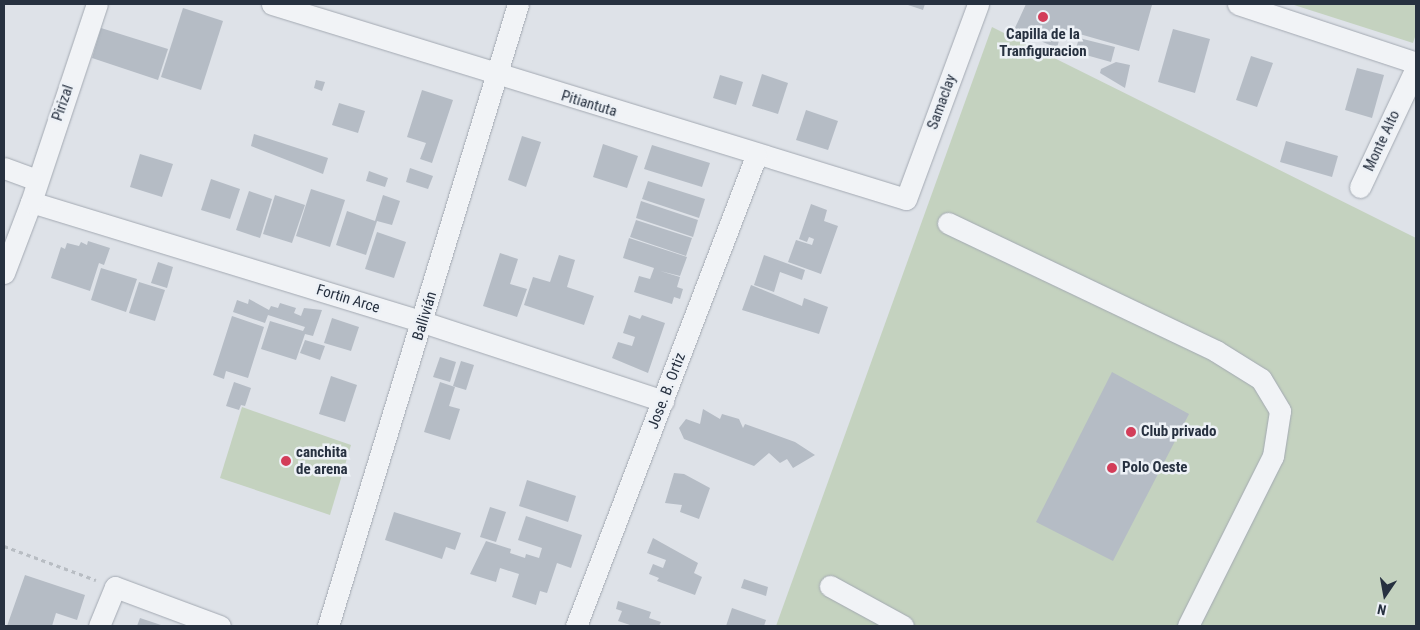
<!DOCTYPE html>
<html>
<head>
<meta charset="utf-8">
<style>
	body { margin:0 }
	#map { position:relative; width:1420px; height:630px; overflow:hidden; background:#dee2e8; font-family:"Roboto Condensed",sans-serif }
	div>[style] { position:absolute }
	.green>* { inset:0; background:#c4d2bf }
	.building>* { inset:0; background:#b5bcc5 }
	.path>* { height:3px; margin-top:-1.5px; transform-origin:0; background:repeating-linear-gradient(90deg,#b8bdc3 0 4px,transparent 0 8px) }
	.roads { filter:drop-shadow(0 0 1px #a3a9b2) drop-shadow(0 0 1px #a3a9b2) }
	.minor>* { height:21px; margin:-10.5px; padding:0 10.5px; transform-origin:10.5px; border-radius:10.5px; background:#f1f3f6 }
	.dots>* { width:14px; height:14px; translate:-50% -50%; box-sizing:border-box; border:2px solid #edf1f6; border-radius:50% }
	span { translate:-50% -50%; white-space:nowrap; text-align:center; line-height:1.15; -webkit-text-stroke:5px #edf1f6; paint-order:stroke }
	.poi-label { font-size:15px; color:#273140; font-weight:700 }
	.left { translate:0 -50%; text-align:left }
	.street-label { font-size:15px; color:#273140 }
	.frame { position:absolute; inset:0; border:5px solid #273140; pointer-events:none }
	.north { position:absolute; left:1360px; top:570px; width:50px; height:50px; -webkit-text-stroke:4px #edf1f6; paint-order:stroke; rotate:192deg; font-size:14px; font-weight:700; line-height:20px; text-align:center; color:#273140 }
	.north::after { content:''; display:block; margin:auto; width:18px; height:22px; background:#273140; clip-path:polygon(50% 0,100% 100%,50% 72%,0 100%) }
</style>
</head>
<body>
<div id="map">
	<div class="green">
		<div style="clip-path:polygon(1291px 4px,1416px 4px,1416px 34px,1413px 43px)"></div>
		<div style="clip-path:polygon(992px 27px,1416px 238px,1416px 626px,776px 626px)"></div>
		<div style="clip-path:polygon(242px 407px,351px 445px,330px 515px,220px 478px)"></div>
	</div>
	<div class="building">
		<div style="clip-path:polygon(905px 4px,925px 4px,923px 10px)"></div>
		<div style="clip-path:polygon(1026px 4px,1146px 4px,1152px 5px,1139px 51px,1062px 29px,1057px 48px,1014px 30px)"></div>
		<div style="clip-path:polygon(183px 8px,223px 21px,201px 90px,161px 77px)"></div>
		<div style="clip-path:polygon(101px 28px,168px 49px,158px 80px,92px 58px)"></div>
		<div style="clip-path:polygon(1173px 29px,1210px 39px,1195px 93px,1158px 82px)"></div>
		<div style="clip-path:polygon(1079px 38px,1115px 47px,1111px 62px,1075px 52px)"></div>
		<div style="clip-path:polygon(1251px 56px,1273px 63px,1257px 107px,1236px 100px)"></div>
		<div style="clip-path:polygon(1116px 62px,1130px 65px,1125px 88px,1100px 73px,1101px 69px)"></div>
		<div style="clip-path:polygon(1357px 68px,1384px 75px,1372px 118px,1345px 110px)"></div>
		<div style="clip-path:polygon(762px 74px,788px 83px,778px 114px,752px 106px)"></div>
		<div style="clip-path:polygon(720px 75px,743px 82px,736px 105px,713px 98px)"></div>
		<div style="clip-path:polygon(316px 80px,325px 82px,322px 91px,314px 88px)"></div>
		<div style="clip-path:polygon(422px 90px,453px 100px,432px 163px,420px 159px,426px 143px,407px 137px)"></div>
		<div style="clip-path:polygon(339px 103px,365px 111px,358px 133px,332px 125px)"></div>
		<div style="clip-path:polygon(806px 110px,838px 121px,828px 150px,796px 140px)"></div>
		<div style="clip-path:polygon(254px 134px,328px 158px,323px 174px,251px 146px)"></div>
		<div style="clip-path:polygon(522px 136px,541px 142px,526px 187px,508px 180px)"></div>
		<div style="clip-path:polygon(1286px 141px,1338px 156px,1332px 177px,1280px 162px)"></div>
		<div style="clip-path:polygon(603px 144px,638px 156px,627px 188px,593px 177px)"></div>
		<div style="clip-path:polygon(652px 145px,710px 163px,702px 187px,644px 169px)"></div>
		<div style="clip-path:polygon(140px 154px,173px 164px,162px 197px,130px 187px)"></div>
		<div style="clip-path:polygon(410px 168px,433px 176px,428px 189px,406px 182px)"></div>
		<div style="clip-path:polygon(369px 171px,388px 178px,385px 187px,366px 181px)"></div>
		<div style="clip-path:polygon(211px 179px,240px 189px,230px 219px,201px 210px)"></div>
		<div style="clip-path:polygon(648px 181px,705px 199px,699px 218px,642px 199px)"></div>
		<div style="clip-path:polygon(311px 189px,345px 200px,330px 247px,296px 236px)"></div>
		<div style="clip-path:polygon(249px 191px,272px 199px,260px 238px,236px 230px)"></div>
		<div style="clip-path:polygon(275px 195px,305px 205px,292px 243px,263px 234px)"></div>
		<div style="clip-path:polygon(383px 195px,400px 201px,392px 225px,377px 221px,366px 255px,336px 245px,347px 211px,375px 221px)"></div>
		<div style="clip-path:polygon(641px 201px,698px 220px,693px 237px,636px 218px)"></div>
		<div style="clip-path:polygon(811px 204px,827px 210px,824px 221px,838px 226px,821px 274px,788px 262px,796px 240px,812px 245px,814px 239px,809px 237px,807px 242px,799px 239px)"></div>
		<div style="clip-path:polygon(636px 220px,692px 238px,686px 256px,630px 237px)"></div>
		<div style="clip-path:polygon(377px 232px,406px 242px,394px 278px,365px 269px)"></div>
		<div style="clip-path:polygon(629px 238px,687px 257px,680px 276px,660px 271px,680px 277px,677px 287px,683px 289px,680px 299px,674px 297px,672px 304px,634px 292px,639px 276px,650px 279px,654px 268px,623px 258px)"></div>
		<div style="clip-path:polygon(88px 241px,110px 248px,104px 265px,99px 263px,90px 291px,51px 278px,61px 247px,65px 249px,67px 243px,79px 246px,81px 242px,87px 245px)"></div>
		<div style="clip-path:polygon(500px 253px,518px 259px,510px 284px,527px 289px,517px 317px,483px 306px)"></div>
		<div style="clip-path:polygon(559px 255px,575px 260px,567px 287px,594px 296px,584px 325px,524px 305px,533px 277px,550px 282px)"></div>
		<div style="clip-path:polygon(764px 255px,805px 270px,802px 280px,780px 272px,774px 292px,754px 285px)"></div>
		<div style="clip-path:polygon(158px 262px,173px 267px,167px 288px,151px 283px)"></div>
		<div style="clip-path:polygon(101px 268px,137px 279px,126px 312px,91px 300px)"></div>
		<div style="clip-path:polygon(139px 282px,165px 290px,155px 321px,129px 313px)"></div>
		<div style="clip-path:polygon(751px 285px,802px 306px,804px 298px,828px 307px,819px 334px,742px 310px)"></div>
		<div style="clip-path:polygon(249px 299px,269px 310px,271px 306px,278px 308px,280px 303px,296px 308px,294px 313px,301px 316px,304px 308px,322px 310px,313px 336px,305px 334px,296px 360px,261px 349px,270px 321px,303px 331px,305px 327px,268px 315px,265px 323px,233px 312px,237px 300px,248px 304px)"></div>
		<div style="clip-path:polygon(629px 315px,640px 319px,642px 315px,665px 323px,648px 373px,612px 358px,618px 342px,632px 346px,635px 337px,623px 333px)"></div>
		<div style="clip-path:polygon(232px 316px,264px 327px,248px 378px,226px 371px,224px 379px,213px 375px)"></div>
		<div style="clip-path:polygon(332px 318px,359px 327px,351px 351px,324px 343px)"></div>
		<div style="clip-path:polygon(305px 340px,325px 346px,320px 360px,300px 353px)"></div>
		<div style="clip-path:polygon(440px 357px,456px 362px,450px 382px,433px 377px)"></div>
		<div style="clip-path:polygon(461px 361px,474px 365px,466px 390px,453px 386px)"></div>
		<div style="clip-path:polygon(1112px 372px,1189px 414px,1113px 561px,1036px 522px)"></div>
		<div style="clip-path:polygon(331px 376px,357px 385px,345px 422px,319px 414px)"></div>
		<div style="clip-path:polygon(234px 382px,251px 388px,245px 406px,241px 405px,239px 410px,226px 406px)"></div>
		<div style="clip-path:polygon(440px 382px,455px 387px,449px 406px,460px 409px,450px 440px,424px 432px)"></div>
		<div style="clip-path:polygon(703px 409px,720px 419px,722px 414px,739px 419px,743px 428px,745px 424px,795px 442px,815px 455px,793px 468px,787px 459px,780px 463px,769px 453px,754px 466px,684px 439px,679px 428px,686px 419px,700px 424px)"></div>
		<div style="clip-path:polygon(674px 473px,684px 474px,710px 488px,699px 519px,680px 512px,682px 505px,665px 503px)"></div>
		<div style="clip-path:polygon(527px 480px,576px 496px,568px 522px,519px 506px)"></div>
		<div style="clip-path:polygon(490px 507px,506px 512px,496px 542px,480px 537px)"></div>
		<div style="clip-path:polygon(394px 512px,461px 533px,455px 550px,446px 547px,442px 559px,385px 540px)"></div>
		<div style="clip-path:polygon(526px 516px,582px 535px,571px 568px,557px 563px,547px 593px,540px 591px,536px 605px,512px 597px,519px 574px,500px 568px,496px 582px,470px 574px,486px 541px,511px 549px,510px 553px,525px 558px,526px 554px,539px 558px,542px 548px,518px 540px)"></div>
		<div style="clip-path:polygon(653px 538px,698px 563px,694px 573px,702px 577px,695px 595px,657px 581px,659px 578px,649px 574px,653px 564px,663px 568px,666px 560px,647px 553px)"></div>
		<div style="clip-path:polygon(25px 575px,85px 595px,77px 620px,56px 613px,52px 626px,7px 626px)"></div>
		<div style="clip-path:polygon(744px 579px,768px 587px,766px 596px,741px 588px)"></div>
		<div style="clip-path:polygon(618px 601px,651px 612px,649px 618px,661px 622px,659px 626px,633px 626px,618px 621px,622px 611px,616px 609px)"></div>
		<div style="clip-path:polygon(732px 608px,766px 620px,764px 626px,726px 626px)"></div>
		<div style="clip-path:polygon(140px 618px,164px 626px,137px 626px)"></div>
	</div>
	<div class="path">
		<div style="left:4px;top:546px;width:98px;rotate:20.3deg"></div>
	</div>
	<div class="roads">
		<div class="minor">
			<div style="left:272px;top:4px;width:663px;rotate:17.1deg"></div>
			<div style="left:906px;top:199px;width:208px;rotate:-69.7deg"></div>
			<div style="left:1238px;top:4px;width:188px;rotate:18.3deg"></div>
			<div style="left:4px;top:168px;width:35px;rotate:20deg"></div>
			<div style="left:1360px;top:187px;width:132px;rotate:-64.8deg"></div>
			<div style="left:31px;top:202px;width:410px;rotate:17deg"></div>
			<div style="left:423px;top:322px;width:253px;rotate:18.2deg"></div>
			<div style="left:948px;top:223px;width:297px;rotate:25.5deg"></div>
			<div style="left:1216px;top:351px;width:53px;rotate:31.9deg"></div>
			<div style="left:1261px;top:379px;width:37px;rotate:59deg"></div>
			<div style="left:1280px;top:411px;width:46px;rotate:98.8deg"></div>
			<div style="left:1273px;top:456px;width:190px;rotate:116.6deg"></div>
			<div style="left:4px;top:273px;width:76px;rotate:-69.2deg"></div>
			<div style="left:31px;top:202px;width:209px;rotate:-71.6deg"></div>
			<div style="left:830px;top:586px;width:83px;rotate:28.7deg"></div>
			<div style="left:99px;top:626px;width:42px;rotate:-67.7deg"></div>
			<div style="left:115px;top:587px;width:112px;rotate:20.4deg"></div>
			<div style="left:328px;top:626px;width:650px;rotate:-73.01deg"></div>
			<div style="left:576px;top:626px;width:503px;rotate:-69.04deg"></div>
		</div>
	</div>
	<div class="dots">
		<div style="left:1043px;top:17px;background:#d33d59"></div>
		<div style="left:1131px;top:432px;background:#d33d59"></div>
		<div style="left:286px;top:461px;background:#d33d59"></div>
		<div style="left:1112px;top:468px;background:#d33d59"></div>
	</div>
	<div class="poi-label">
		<span style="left:1043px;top:43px">Capilla de la<br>Tranfiguracion</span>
		<span class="left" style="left:1141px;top:432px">Club privado</span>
		<span class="left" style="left:296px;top:461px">canchita<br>de arena</span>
		<span class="left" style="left:1122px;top:468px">Polo Oeste</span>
	</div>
	<div class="street-label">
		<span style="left:942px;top:102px;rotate:-70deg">Samaclay</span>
		<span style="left:63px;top:103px;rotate:-71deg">Pirizal</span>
		<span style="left:589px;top:104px;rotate:17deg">Pitiantuta</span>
		<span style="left:1382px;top:141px;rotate:-65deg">Monte Alto</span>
		<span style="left:348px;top:299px;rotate:17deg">Fortin Arce</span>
		<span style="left:425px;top:316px;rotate:-73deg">Ballivián</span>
		<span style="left:667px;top:391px;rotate:-69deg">Jose. B. Ortiz</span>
	</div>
	<div class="frame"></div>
	<div class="north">N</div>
</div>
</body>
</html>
